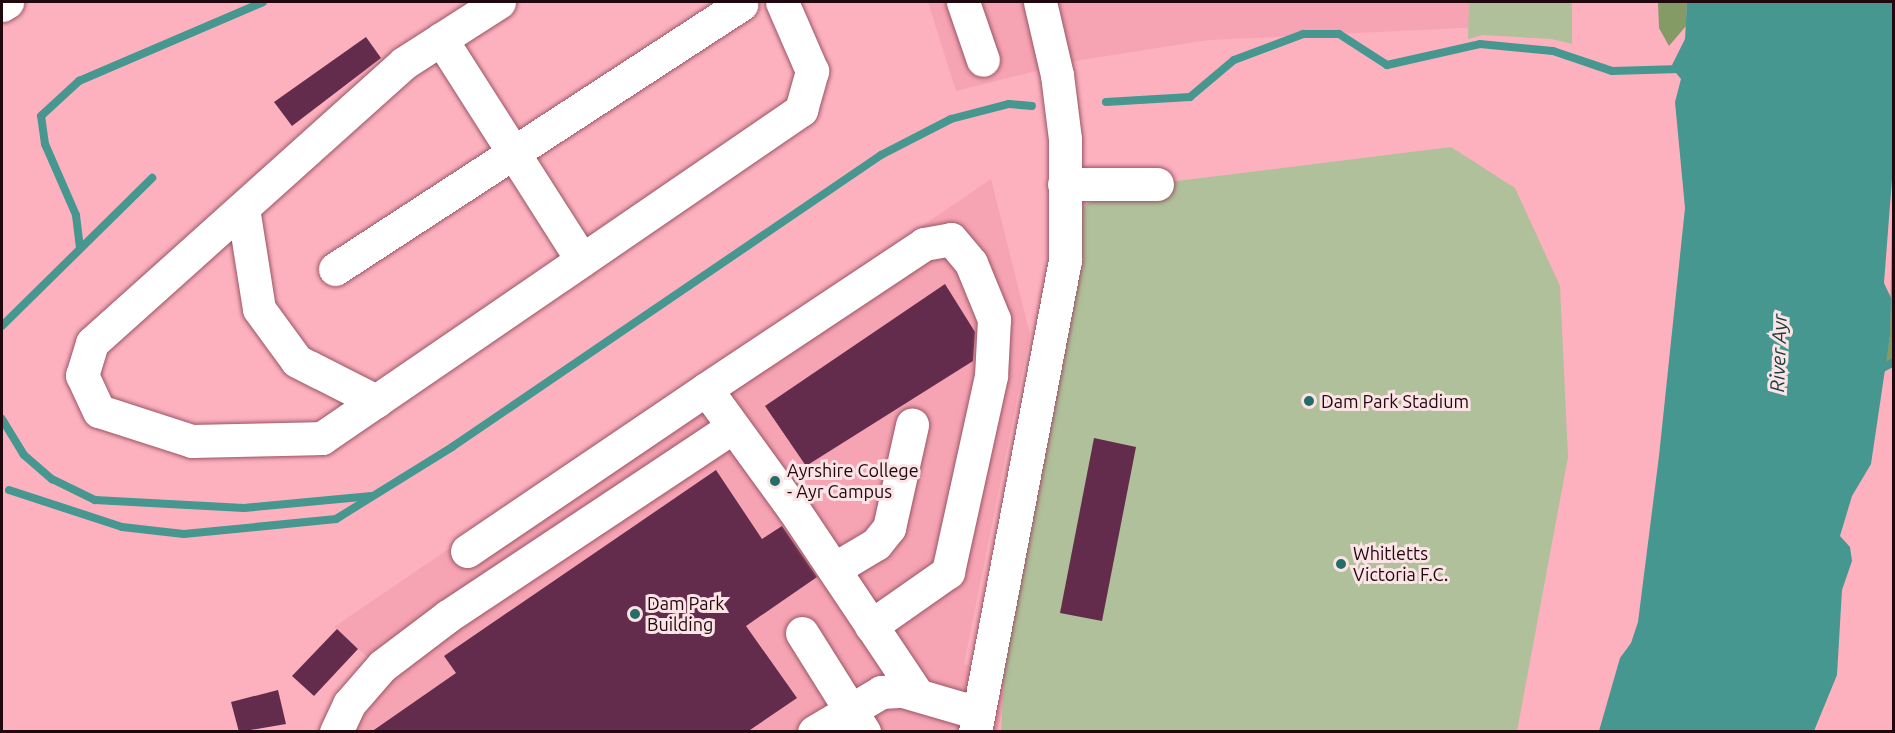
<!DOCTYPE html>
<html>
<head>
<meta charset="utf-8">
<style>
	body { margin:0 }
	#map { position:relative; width:1895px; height:733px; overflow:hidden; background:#fdb1bf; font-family:Ubuntu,sans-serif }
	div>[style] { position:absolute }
	.built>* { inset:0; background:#f6a3b3 }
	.green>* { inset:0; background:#afc09a }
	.forest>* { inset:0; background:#849b65 }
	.water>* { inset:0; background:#46978f }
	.stream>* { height:8px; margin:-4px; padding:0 4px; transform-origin:4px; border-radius:4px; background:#46978f }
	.building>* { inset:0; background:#642c4c }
	.roads { filter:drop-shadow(0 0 2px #995564) drop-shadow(0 0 2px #995564) }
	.minor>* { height:33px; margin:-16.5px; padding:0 16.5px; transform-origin:16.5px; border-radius:16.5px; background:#fff }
	.dots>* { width:16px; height:16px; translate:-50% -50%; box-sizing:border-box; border:3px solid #fbe3e6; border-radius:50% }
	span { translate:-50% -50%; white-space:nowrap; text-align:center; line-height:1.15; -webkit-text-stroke:6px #fbe3e6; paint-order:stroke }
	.poi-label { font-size:18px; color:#21080e }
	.left { translate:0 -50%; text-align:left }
	.water-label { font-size:20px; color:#173e3a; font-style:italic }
	.frame { position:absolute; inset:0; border:3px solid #21080e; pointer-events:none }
</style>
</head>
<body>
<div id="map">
	<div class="built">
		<div style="clip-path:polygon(928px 2px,1530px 2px,1528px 25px,1208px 40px,1081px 60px,956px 91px)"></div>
		<div style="clip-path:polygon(991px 179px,1030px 334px,964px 664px,1009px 675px,998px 731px,323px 732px,375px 664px,334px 627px)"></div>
	</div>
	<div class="green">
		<div style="clip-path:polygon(1469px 2px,1572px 2px,1572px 44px,1551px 39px,1483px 35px,1468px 39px)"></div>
		<div style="clip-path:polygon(1451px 147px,1515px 188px,1560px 286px,1568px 457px,1517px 731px,1001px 732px,1005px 654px,1083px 206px,1120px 188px)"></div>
	</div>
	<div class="forest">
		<div style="clip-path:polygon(1658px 2px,1687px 2px,1686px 26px,1669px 46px,1659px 28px)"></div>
		<div style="clip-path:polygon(1893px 159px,1894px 359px,1884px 368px,1890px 336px)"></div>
	</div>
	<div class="water">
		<div style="clip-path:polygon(1687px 2px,1893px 2px,1893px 166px,1884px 283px,1891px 298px,1890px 336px,1871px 464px,1852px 496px,1840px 536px,1850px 547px,1852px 561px,1842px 590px,1837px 675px,1814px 731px,1599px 731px,1620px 658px,1631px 643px,1638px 622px,1659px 456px,1685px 208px,1675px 102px,1681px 79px,1671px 67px,1685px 39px)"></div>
	</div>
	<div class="stream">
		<div style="left:1106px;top:102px;width:84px;rotate:-3.4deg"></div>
		<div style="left:1190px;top:97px;width:57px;rotate:-40.1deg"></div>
		<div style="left:1234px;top:60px;width:74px;rotate:-20.6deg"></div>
		<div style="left:1303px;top:34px;width:36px"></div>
		<div style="left:1339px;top:34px;width:57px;rotate:32.9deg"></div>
		<div style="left:1387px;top:65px;width:95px;rotate:-12.7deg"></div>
		<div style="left:1480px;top:44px;width:73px;rotate:5.5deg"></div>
		<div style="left:1553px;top:51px;width:62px;rotate:18.7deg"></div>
		<div style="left:1612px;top:71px;width:68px;rotate:-1.7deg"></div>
		<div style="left:80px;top:248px;width:33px;rotate:-97deg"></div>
		<div style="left:76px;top:215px;width:77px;rotate:-113.6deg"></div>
		<div style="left:45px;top:144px;width:28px;rotate:-98deg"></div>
		<div style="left:41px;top:116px;width:52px;rotate:-42.6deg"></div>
		<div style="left:79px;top:81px;width:200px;rotate:-23.2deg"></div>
		<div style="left:2px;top:326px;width:211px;rotate:-44.6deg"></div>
		<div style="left:1875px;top:372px;width:21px;rotate:-28deg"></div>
		<div style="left:2px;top:419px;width:42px;rotate:58.6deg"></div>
		<div style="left:24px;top:455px;width:37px;rotate:41deg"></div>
		<div style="left:52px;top:479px;width:48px;rotate:26deg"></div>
		<div style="left:95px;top:500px;width:149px;rotate:3.1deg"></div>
		<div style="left:244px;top:508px;width:128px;rotate:-5.4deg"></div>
		<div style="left:9px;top:490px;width:119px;rotate:18.1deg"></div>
		<div style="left:122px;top:527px;width:62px;rotate:6.4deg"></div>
		<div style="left:184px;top:534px;width:153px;rotate:-5.6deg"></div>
		<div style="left:336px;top:519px;width:137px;rotate:-31.8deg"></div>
		<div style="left:452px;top:447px;width:519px;rotate:-34.24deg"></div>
		<div style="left:881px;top:155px;width:79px;rotate:-27.2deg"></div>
		<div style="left:951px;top:119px;width:60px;rotate:-14.5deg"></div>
		<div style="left:1009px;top:104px;width:23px;rotate:5deg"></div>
	</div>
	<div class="building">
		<div style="clip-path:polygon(366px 37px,381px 58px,292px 126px,274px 102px)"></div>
		<div style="clip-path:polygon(945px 284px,975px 332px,973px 361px,806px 466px,765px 406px)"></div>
		<div style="clip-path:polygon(1094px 438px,1136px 447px,1102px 621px,1060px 613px)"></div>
		<div style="clip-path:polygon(716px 470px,762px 539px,782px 526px,817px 577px,746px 626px,797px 698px,747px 732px,371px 732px,456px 673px,444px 656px)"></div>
		<div style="clip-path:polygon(337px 629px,358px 649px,314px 696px,292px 676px)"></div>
		<div style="clip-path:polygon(278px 690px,286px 724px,239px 732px,231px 702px)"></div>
	</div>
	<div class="roads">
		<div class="minor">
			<div style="left:499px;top:2px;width:113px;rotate:147.3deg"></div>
			<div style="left:404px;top:63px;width:419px;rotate:138.1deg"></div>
			<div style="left:92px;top:343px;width:34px;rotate:107deg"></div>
			<div style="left:82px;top:375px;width:40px;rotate:65deg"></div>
			<div style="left:99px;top:411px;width:98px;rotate:17.9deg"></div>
			<div style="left:192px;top:441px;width:130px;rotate:-1.3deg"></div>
			<div style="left:322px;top:438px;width:581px;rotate:-34.4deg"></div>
			<div style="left:801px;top:110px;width:41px;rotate:-74.2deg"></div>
			<div style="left:812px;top:71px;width:75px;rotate:-113.5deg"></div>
			<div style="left:963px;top:2px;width:61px;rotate:71deg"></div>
			<div style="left:2px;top:5px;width:6px;rotate:-31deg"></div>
			<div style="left:441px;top:39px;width:262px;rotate:57.5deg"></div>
			<div style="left:1064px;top:184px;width:93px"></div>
			<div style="left:243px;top:208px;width:102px;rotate:81deg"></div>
			<div style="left:259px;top:309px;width:64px;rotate:53.8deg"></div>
			<div style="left:297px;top:361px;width:89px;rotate:26.9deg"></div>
			<div style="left:335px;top:269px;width:485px;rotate:-33.1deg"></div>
			<div style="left:706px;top:389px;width:262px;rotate:-33.6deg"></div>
			<div style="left:924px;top:244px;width:27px;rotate:-10deg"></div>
			<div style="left:951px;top:239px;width:31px;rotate:50deg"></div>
			<div style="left:971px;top:263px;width:61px;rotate:67.7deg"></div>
			<div style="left:994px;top:319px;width:57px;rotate:93deg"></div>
			<div style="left:991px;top:376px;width:201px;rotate:102.4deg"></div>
			<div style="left:948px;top:572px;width:94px;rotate:145deg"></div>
			<div style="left:467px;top:551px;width:289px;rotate:-34.1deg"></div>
			<div style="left:706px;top:389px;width:150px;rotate:54deg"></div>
			<div style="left:794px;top:510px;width:221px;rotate:56.2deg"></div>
			<div style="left:834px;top:569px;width:49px;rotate:-30.8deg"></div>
			<div style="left:876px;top:544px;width:21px;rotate:-51deg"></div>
			<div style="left:889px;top:528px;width:106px;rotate:-77.4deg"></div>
			<div style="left:802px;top:633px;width:117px;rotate:57.9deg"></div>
			<div style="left:336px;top:732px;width:31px;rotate:-65deg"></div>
			<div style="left:349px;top:704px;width:50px;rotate:-49deg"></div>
			<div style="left:382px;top:666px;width:83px;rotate:-37.1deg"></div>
			<div style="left:448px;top:616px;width:341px;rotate:-33.6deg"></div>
			<div style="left:814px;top:732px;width:78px;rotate:-30.8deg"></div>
			<div style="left:881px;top:692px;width:22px;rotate:-3deg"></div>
			<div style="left:903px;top:691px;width:78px;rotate:16.3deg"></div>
			<div style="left:975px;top:732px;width:480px;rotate:-79.2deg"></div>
			<div style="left:1065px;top:261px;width:122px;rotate:-90deg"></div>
			<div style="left:1065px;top:139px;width:64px;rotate:-97.1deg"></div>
			<div style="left:1057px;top:75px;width:75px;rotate:-103.1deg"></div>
		</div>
	</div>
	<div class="dots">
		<div style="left:1309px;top:401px;background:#256e68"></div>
		<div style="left:775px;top:481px;background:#256e68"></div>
		<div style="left:1341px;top:564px;background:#256e68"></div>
		<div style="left:635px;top:614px;background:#256e68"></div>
	</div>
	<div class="poi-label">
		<span class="left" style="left:1321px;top:401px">Dam Park Stadium</span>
		<span class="left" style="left:787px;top:481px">Ayrshire College<br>- Ayr Campus</span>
		<span class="left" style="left:1353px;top:564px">Whitletts<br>Victoria F.C.</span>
		<span class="left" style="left:647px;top:614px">Dam Park<br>Building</span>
	</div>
	<div class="water-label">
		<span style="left:1778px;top:353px;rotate:-88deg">River Ayr</span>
	</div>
	<div class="frame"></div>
</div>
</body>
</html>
